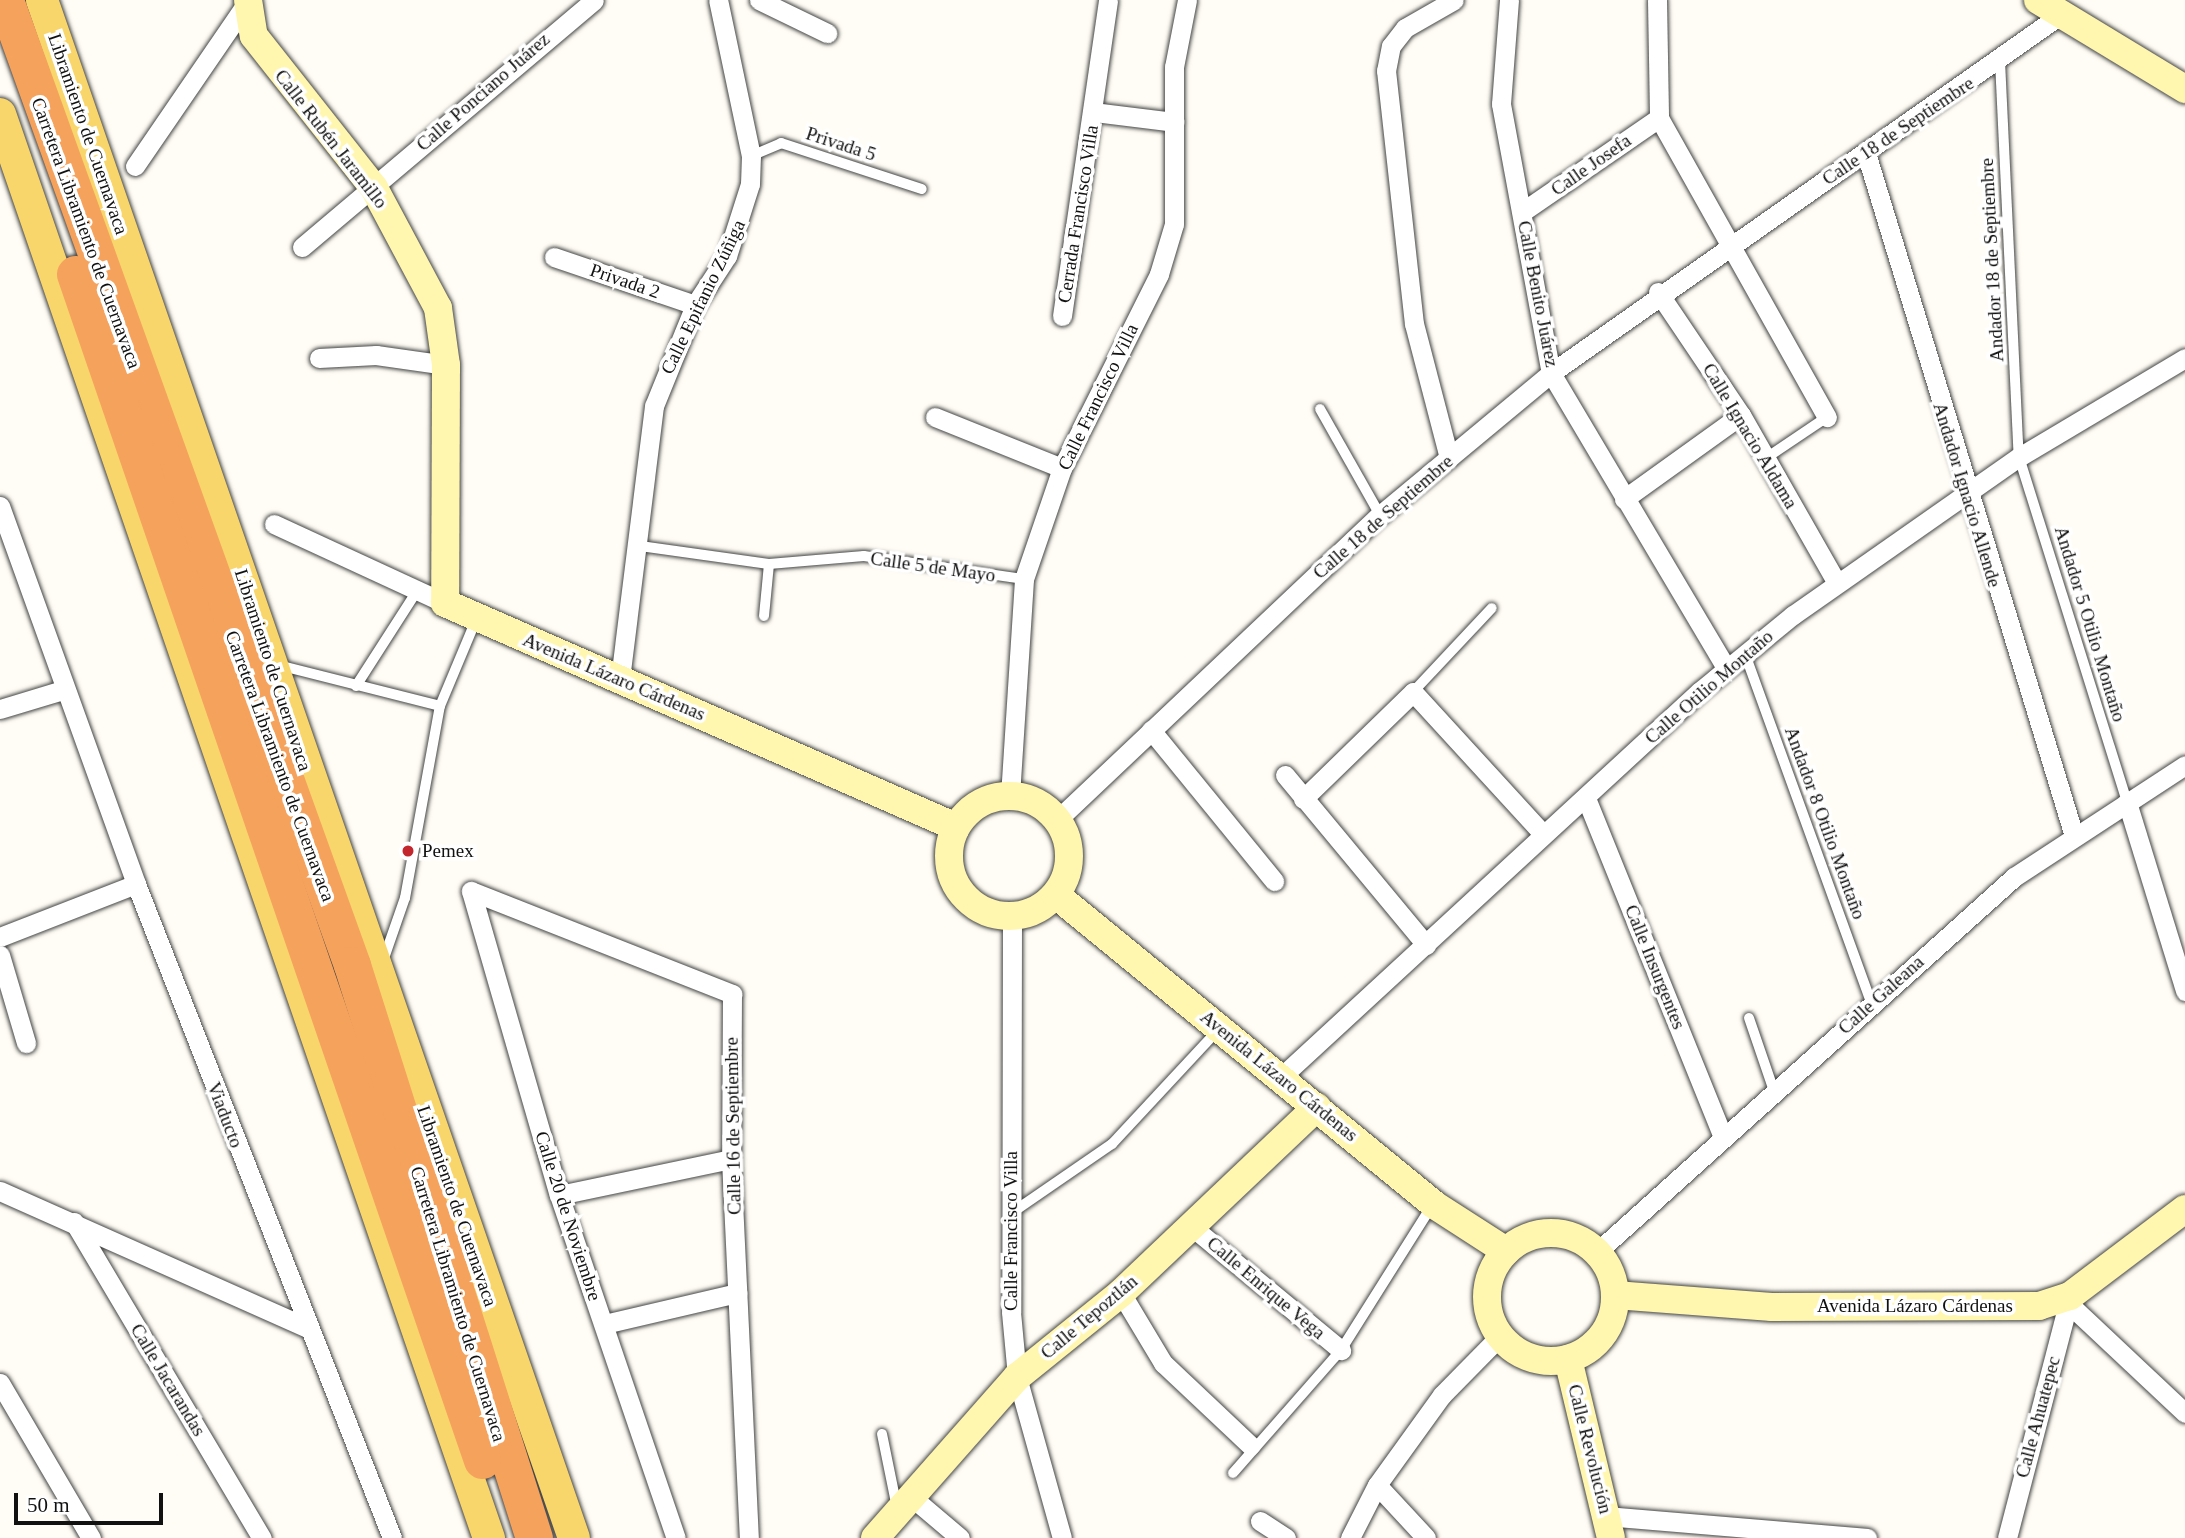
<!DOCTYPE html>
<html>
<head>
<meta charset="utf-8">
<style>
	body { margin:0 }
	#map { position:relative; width:2185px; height:1538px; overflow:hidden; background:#fffdf5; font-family:"Times New Roman",serif }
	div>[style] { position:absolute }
	.roads { filter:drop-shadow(0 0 2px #444) drop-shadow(0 0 2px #444) }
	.lane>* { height:10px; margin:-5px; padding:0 5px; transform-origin:5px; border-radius:5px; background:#fff }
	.street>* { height:19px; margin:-9.5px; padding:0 9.5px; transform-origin:9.5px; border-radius:9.5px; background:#fff }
	.secondary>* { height:28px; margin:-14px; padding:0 14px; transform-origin:14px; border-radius:14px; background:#fff6b0 }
	.secondary>.ring { margin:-14px; padding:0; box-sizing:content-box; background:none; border:28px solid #fff6b0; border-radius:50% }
	.primary>* { height:32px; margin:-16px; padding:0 16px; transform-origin:16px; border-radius:16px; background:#f9d66b }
	.highway>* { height:37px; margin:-18.5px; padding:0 18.5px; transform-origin:18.5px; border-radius:18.5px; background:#f5a25d }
	.dots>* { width:19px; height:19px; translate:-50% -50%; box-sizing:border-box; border:4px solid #fff; border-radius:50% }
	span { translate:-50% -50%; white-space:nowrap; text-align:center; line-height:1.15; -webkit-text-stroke:7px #fff; paint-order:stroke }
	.street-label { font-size:19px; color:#111 }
	.poi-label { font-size:19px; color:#111 }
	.left { translate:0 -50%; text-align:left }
	.scale { position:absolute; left:14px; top:1493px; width:149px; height:32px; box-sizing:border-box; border:4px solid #111; border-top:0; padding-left:9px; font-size:21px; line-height:24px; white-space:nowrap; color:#111; -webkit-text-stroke:5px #fff; paint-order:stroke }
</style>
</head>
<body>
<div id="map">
	<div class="roads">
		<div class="lane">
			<div style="left:2000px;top:61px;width:396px;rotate:87.3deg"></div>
			<div style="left:2019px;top:457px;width:362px;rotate:72.6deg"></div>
			<div style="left:751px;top:156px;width:33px;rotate:-23deg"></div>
			<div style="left:781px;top:143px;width:148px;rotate:18.1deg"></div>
			<div style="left:1320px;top:409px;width:122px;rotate:60.5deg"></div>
			<div style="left:1766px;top:458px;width:73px;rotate:-33.9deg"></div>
			<div style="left:633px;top:545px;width:137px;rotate:8deg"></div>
			<div style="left:769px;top:564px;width:95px;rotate:-4.8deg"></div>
			<div style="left:864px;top:556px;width:162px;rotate:8.2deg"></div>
			<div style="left:764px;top:616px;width:52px;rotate:-84.5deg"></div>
			<div style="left:1745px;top:654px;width:372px;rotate:70.1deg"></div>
			<div style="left:278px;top:665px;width:167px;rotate:14.2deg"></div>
			<div style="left:356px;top:686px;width:113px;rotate:-57.3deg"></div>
			<div style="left:1413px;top:692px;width:115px;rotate:-46.8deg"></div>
			<div style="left:383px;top:961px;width:67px;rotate:-70.8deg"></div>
			<div style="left:405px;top:898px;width:195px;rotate:-79.7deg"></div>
			<div style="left:440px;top:706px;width:93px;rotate:-67.3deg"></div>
			<div style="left:1749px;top:1018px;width:77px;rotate:71.1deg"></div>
			<div style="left:1010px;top:1214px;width:124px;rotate:-34.5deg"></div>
			<div style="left:1112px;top:1144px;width:156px;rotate:-47.1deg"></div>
			<div style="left:882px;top:1434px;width:76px;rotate:78.5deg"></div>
			<div style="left:1233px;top:1473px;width:164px;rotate:-48.7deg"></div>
			<div style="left:1341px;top:1350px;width:169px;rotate:-57.8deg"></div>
		</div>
		<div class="street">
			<div style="left:759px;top:0;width:76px;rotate:25.9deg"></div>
			<div style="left:1509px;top:0;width:104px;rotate:94.4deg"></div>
			<div style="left:1501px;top:104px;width:274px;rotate:79.5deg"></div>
			<div style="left:1551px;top:373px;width:343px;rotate:59.3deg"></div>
			<div style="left:1657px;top:0;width:118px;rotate:89deg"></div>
			<div style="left:1659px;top:118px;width:343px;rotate:60.7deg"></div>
			<div style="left:1094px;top:112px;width:81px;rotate:7.1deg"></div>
			<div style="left:1866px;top:153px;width:714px;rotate:73.06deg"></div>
			<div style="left:135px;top:166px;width:196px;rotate:-55.6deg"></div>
			<div style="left:1522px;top:212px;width:166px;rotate:-34.5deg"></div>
			<div style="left:302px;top:247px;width:382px;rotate:-40.2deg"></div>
			<div style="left:554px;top:257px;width:149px;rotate:18.8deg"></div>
			<div style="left:1658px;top:292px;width:148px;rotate:56deg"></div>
			<div style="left:1741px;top:415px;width:193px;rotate:60.3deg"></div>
			<div style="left:1062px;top:316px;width:319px;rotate:-81.7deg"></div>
			<div style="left:319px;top:358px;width:57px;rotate:-3deg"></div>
			<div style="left:376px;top:355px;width:71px;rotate:8.1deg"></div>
			<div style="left:935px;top:417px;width:137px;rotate:21.9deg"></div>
			<div style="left:1449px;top:458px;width:138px;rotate:-104.6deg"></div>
			<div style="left:1414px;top:324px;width:255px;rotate:-96.3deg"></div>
			<div style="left:1386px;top:71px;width:25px;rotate:-79deg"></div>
			<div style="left:1391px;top:46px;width:23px;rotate:-52deg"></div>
			<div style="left:1405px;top:28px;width:56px;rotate:-29.7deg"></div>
			<div style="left:1624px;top:499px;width:144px;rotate:-35.7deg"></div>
			<div style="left:0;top:506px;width:402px;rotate:70.2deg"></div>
			<div style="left:136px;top:884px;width:702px;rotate:68.62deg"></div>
			<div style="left:274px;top:524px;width:188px;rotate:24.8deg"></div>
			<div style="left:620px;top:679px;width:275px;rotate:-82.9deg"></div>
			<div style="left:654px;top:406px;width:109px;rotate:-67.9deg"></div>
			<div style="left:695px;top:305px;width:59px;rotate:-56.9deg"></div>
			<div style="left:727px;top:256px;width:76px;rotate:-72.3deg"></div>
			<div style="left:750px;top:184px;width:28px;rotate:-88deg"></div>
			<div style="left:751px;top:156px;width:159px;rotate:-101.9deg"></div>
			<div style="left:0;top:709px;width:66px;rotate:-16.8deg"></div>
			<div style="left:1151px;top:730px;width:195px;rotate:50.8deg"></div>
			<div style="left:1285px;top:775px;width:221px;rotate:50.3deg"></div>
			<div style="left:1010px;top:796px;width:217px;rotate:-86.3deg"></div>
			<div style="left:1024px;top:579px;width:117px;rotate:-71.1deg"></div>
			<div style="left:1062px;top:468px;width:217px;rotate:-63.4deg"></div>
			<div style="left:1159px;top:274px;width:52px;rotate:-73.3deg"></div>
			<div style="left:1174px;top:224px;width:157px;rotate:-90deg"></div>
			<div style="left:1174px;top:67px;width:68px;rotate:-79deg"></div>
			<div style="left:1586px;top:798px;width:366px;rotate:68deg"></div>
			<div style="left:1303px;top:799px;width:153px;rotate:-44.2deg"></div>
			<div style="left:1413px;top:692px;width:193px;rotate:47.5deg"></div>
			<div style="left:2127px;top:802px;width:198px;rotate:72.9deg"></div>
			<div style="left:1057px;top:820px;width:444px;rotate:-43.4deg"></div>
			<div style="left:1380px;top:515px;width:222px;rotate:-39.7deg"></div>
			<div style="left:1551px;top:373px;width:622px;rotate:-35.12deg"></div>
			<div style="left:471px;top:891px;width:281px;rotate:21.5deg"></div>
			<div style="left:732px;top:994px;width:165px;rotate:90.3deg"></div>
			<div style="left:731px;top:1159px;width:379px;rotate:87.3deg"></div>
			<div style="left:471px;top:891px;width:316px;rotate:73.9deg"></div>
			<div style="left:559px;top:1195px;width:362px;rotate:71.2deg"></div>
			<div style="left:1012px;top:917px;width:395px;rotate:90.1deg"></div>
			<div style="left:1011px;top:1312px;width:65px;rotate:84.7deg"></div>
			<div style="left:1017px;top:1377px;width:167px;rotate:74.4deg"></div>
			<div style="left:0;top:937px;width:146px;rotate:-21.3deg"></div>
			<div style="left:0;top:955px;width:92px;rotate:73.5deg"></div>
			<div style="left:1280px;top:1078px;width:571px;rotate:-42.66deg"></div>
			<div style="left:1700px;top:691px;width:120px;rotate:-39.3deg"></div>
			<div style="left:1793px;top:615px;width:276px;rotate:-35deg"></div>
			<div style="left:2019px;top:457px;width:193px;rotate:-30.8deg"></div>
			<div style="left:0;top:1191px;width:335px;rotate:24deg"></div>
			<div style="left:559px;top:1195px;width:176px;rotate:-11.8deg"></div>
			<div style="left:74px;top:1222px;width:368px;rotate:59.3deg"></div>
			<div style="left:1191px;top:1226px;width:195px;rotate:39.6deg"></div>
			<div style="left:1597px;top:1252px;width:561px;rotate:-41.96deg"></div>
			<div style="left:2014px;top:877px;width:204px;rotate:-33.2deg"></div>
			<div style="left:1121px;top:1293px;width:82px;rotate:59deg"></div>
			<div style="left:1163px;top:1363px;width:120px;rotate:43.3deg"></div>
			<div style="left:2069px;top:1304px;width:159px;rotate:43.2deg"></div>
			<div style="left:604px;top:1324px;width:137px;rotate:-13.1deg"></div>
			<div style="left:0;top:1383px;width:180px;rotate:59.6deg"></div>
			<div style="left:1377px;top:1485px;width:72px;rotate:47.2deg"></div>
			<div style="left:914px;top:1499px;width:60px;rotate:40.3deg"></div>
			<div style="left:1606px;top:1516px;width:262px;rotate:4.8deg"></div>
			<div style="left:1260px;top:1521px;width:31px;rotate:33deg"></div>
			<div style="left:1350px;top:1538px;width:59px;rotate:-63deg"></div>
			<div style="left:1377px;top:1485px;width:111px;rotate:-54.2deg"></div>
			<div style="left:1442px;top:1395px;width:83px;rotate:-45.5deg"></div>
			<div style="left:2007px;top:1538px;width:250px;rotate:-75.4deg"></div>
		</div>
		<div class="secondary">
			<div style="left:248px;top:0;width:36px;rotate:81deg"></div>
			<div style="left:254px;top:36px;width:194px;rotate:51.7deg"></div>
			<div style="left:374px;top:188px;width:136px;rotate:61.9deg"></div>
			<div style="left:438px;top:308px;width:58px;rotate:82deg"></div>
			<div style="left:446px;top:365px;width:238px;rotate:90.2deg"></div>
			<div style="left:445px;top:603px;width:558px;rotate:23.67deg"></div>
			<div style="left:2038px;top:0;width:172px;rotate:31.2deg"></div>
			<div class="ring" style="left:949px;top:796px;width:92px;height:92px"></div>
			<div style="left:1056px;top:895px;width:487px;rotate:39.3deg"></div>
			<div style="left:1433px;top:1204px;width:87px;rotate:32.8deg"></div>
			<div class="ring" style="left:1487px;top:1233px;width:100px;height:100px"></div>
			<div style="left:1615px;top:1295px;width:157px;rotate:4.4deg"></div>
			<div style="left:1772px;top:1307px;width:267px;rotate:-0.2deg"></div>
			<div style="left:2039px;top:1306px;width:33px;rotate:-18deg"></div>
			<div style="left:2070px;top:1296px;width:144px;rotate:-37.1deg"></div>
			<div style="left:1568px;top:1359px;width:184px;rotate:76.5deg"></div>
			<div style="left:875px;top:1538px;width:215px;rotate:-48.6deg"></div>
			<div style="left:1017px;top:1377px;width:134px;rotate:-38.9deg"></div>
			<div style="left:1121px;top:1293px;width:270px;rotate:-43.5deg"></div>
		</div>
		<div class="primary">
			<div style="left:42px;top:0;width:1627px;rotate:70.92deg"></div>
			<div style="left:0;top:114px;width:1506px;rotate:71.05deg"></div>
		</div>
		<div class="highway">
			<div style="left:5px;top:0;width:1025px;rotate:70.22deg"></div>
			<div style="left:352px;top:965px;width:601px;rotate:72.38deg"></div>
			<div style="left:75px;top:274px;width:1254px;rotate:71.06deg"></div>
		</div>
	</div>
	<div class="dots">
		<div style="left:408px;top:851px;background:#c4262e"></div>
	</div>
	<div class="street-label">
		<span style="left:483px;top:92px;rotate:-41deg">Calle Ponciano Juárez</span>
		<span style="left:1898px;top:131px;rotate:-34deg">Calle 18 de Septiembre</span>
		<span style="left:88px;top:134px;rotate:71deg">Libramiento de Cuernavaca</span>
		<span style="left:331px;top:139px;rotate:52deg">Calle Rubén Jaramillo</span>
		<span style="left:841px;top:144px;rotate:18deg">Privada 5</span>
		<span style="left:1591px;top:165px;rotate:-35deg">Calle Josefa</span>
		<span style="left:1078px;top:214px;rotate:-81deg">Cerrada Francisco Villa</span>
		<span style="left:86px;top:233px;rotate:70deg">Carretera Libramiento de Cuernavaca</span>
		<span style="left:1992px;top:260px;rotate:-93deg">Andador 18 de Septiembre</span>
		<span style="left:625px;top:281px;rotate:19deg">Privada 2</span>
		<span style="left:1538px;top:294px;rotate:79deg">Calle Benito Juárez</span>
		<span style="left:703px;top:297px;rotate:-64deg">Calle Epifanio Zúñiga</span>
		<span style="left:1098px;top:397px;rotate:-64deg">Calle Francisco Villa</span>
		<span style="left:1750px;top:436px;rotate:59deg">Calle Ignacio Aldama</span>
		<span style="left:1967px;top:495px;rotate:73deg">Andador Ignacio Allende</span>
		<span style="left:1383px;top:517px;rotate:-41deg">Calle 18 de Septiembre</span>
		<span style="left:933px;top:567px;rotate:8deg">Calle 5 de Mayo</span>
		<span style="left:2090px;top:624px;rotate:73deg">Andador 5 Otilio Montaño</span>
		<span style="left:273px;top:670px;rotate:72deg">Libramiento de Cuernavaca</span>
		<span style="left:614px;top:677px;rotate:23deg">Avenida Lázaro Cárdenas</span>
		<span style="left:1709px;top:687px;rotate:-41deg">Calle Otilio Montaño</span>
		<span style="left:280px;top:766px;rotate:70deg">Carretera Libramiento de Cuernavaca</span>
		<span style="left:1825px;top:823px;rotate:70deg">Andador 8 Otilio Montaño</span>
		<span style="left:1655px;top:967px;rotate:68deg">Calle Insurgentes</span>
		<span style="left:1881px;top:995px;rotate:-42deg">Calle Galeana</span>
		<span style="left:1279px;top:1076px;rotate:39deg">Avenida Lázaro Cárdenas</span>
		<span style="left:225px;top:1115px;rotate:69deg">Viaducto</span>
		<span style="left:733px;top:1126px;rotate:-91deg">Calle 16 de Septiembre</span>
		<span style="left:457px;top:1206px;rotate:71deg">Libramiento de Cuernavaca</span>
		<span style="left:568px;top:1216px;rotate:72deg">Calle 20 de Noviembre</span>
		<span style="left:1011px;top:1231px;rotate:-90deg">Calle Francisco Villa</span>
		<span style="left:1266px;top:1288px;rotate:40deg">Calle Enrique Vega</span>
		<span style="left:458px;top:1304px;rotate:73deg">Carretera Libramiento de Cuernavaca</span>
		<span style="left:1915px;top:1306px">Avenida Lázaro Cárdenas</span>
		<span style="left:1089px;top:1317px;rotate:-40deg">Calle Tepoztlán</span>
		<span style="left:168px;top:1380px;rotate:59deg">Calle Jacarandas</span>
		<span style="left:2038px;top:1417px;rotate:-75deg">Calle Ahuatepec</span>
		<span style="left:1590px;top:1449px;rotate:76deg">Calle Revolución</span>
	</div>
	<div class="poi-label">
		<span class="left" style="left:422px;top:851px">Pemex</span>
	</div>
	<div class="scale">50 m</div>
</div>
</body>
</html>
